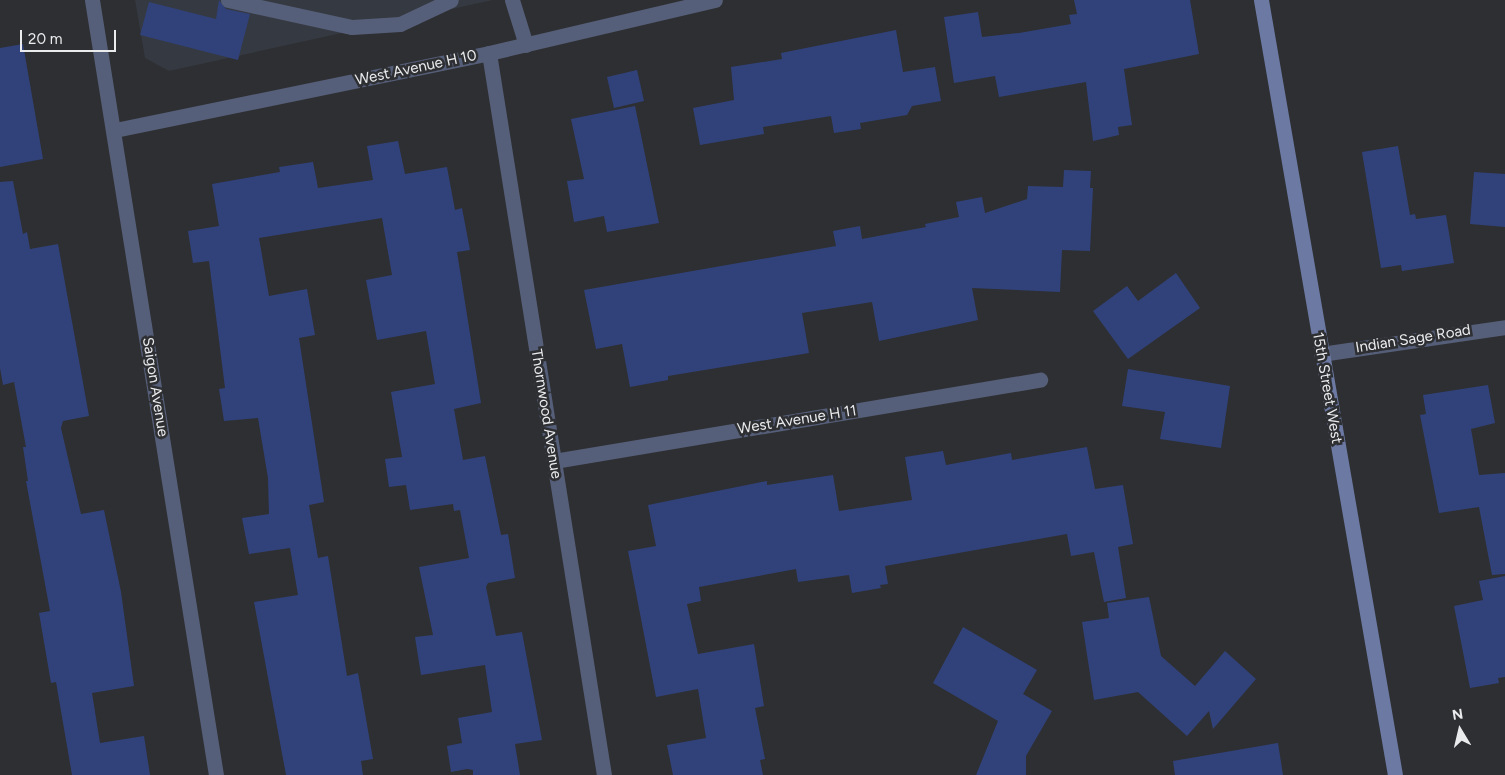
<!DOCTYPE html>
<html>
<head>
<meta charset="utf-8">
<style>
	body { margin:0 }
	#map { position:relative; width:1505px; height:775px; overflow:hidden; background:#2e2f32; font-family:Figtree,sans-serif }
	div>[style] { position:absolute }
	.built>* { inset:0; background:#353941 }
	.building>* { inset:0; background:#31427a }
	.lane>* { height:15px; margin:-7.5px; padding:0 7.5px; transform-origin:7.5px; border-radius:7.5px; background:#565f79 }
	.street>* { height:15px; margin:-7.5px; padding:0 7.5px; transform-origin:7.5px; border-radius:7.5px; background:#565f79 }
	.secondary>* { height:15px; margin:-7.5px; padding:0 7.5px; transform-origin:7.5px; border-radius:7.5px; background:#6b79a3 }
	span { translate:-50% -50%; white-space:nowrap; text-align:center; line-height:1.15; -webkit-text-stroke:5px #2e2f32; paint-order:stroke }
	.street-label { font-size:15px; color:#eaebed }
	.north { position:absolute; left:1435px; top:705px; width:50px; height:50px; -webkit-text-stroke:4px #2e2f32; paint-order:stroke; rotate:351deg; font-size:14px; font-weight:700; line-height:20px; text-align:center; color:#eaebed }
	.north::after { content:''; display:block; margin:auto; width:18px; height:22px; background:#eaebed; clip-path:polygon(50% 0,100% 100%,50% 72%,0 100%) }
	.scale { position:absolute; left:20px; top:30px; width:96px; height:22px; box-sizing:border-box; border:2px solid #eaebed; border-top:0; padding-left:6px; font-size:15px; line-height:18px; white-space:nowrap; color:#eaebed; -webkit-text-stroke:4px #2e2f32; paint-order:stroke }
</style>
</head>
<body>
<div id="map">
	<div class="built">
		<div style="clip-path:polygon(135px 0,493px 0,169px 71px,145px 58px)"></div>
	</div>
	<div class="building">
		<div style="clip-path:polygon(219px 0,226px 9px,250px 14px,238px 60px,140px 35px,149px 2px,216px 19px)"></div>
		<div style="clip-path:polygon(1074px 0,1190px 0,1199px 54px,1124px 69px,1132px 125px,1118px 127px,1119px 135px,1093px 141px,1086px 82px,999px 97px,995px 76px,954px 83px,944px 17px,978px 12px,982px 37px,1019px 33px,1071px 24px,1069px 15px,1077px 14px)"></div>
		<div style="clip-path:polygon(896px 30px,903px 72px,935px 67px,941px 101px,912px 106px,907px 115px,860px 123px,861px 129px,834px 133px,831px 116px,763px 127px,764px 134px,700px 145px,693px 108px,734px 100px,731px 67px,782px 59px,781px 53px)"></div>
		<div style="clip-path:polygon(23px 44px,43px 159px,0 167px,0 48px)"></div>
		<div style="clip-path:polygon(637px 70px,644px 101px,614px 108px,607px 77px)"></div>
		<div style="clip-path:polygon(635px 106px,659px 223px,607px 232px,604px 216px,574px 222px,567px 181px,584px 179px,571px 119px)"></div>
		<div style="clip-path:polygon(398px 141px,405px 174px,447px 167px,455px 210px,462px 208px,470px 250px,457px 252px,481px 403px,454px 409px,463px 460px,485px 456px,501px 535px,508px 534px,515px 578px,488px 583px,486px 587px,496px 636px,522px 632px,542px 740px,515px 744px,520px 775px,473px 775px,473px 770px,467px 769px,451px 772px,447px 746px,462px 743px,458px 718px,492px 712px,485px 665px,421px 675px,415px 637px,433px 635px,419px 567px,469px 558px,460px 510px,454px 511px,453px 504px,410px 510px,406px 485px,389px 487px,385px 459px,402px 457px,391px 392px,435px 384px,426px 331px,377px 340px,366px 280px,392px 275px,382px 218px,259px 238px,269px 296px,307px 289px,315px 335px,299px 338px,324px 502px,309px 505px,318px 558px,328px 556px,347px 676px,358px 673px,373px 759px,361px 761px,363px 775px,286px 775px,254px 602px,298px 595px,290px 548px,249px 554px,242px 518px,269px 514px,268px 478px,258px 418px,224px 421px,219px 389px,225px 388px,209px 261px,193px 263px,188px 231px,219px 226px,212px 184px,280px 172px,279px 167px,313px 162px,318px 188px,373px 180px,367px 146px)"></div>
		<div style="clip-path:polygon(1398px 146px,1410px 215px,1415px 214px,1416px 219px,1446px 215px,1454px 263px,1402px 271px,1401px 265px,1381px 268px,1362px 152px)"></div>
		<div style="clip-path:polygon(1064px 170px,1091px 171px,1090px 188px,1093px 188px,1090px 251px,1062px 250px,1060px 292px,972px 288px,978px 320px,879px 341px,872px 302px,802px 313px,809px 353px,668px 376px,668px 380px,630px 387px,622px 344px,596px 349px,584px 290px,836px 246px,833px 231px,860px 226px,862px 239px,926px 227px,925px 224px,959px 217px,956px 202px,982px 197px,985px 213px,1027px 199px,1028px 186px,1063px 187px)"></div>
		<div style="clip-path:polygon(1474px 172px,1505px 174px,1505px 227px,1470px 224px)"></div>
		<div style="clip-path:polygon(13px 181px,23px 234px,27px 232px,30px 249px,58px 244px,89px 416px,63px 421px,61px 428px,81px 514px,104px 510px,121px 592px,134px 686px,92px 693px,100px 743px,144px 736px,150px 775px,72px 775px,56px 682px,51px 683px,39px 613px,50px 611px,26px 481px,28px 481px,23px 447px,26px 447px,14px 382px,3px 385px,0 368px,0 182px)"></div>
		<div style="clip-path:polygon(1176px 273px,1200px 308px,1128px 359px,1093px 311px,1127px 286px,1138px 301px)"></div>
		<div style="clip-path:polygon(1128px 369px,1230px 386px,1221px 448px,1160px 439px,1165px 412px,1122px 406px)"></div>
		<div style="clip-path:polygon(1488px 385px,1495px 423px,1471px 429px,1479px 475px,1505px 473px,1505px 574px,1492px 575px,1479px 507px,1439px 513px,1420px 415px,1426px 414px,1423px 395px)"></div>
		<div style="clip-path:polygon(1087px 447px,1095px 489px,1123px 485px,1133px 544px,1118px 547px,1126px 598px,1104px 602px,1094px 552px,1071px 556px,1067px 534px,885px 566px,888px 584px,880px 585px,881px 588px,852px 593px,849px 575px,798px 582px,796px 569px,699px 587px,701px 601px,687px 604px,698px 654px,754px 644px,764px 706px,755px 708px,765px 759px,760px 760px,763px 775px,673px 775px,667px 745px,706px 738px,698px 689px,656px 697px,628px 551px,656px 546px,648px 505px,767px 481px,767px 485px,833px 475px,839px 511px,912px 500px,905px 457px,943px 451px,946px 465px,1011px 453px,1012px 460px)"></div>
		<div style="clip-path:polygon(1505px 576px,1505px 677px,1498px 678px,1499px 683px,1470px 688px,1454px 606px,1483px 600px,1479px 581px)"></div>
		<div style="clip-path:polygon(1149px 597px,1161px 656px,1195px 686px,1225px 651px,1256px 679px,1213px 729px,1209px 711px,1187px 736px,1138px 692px,1094px 700px,1082px 622px,1109px 618px,1107px 603px)"></div>
		<div style="clip-path:polygon(963px 627px,1037px 670px,1023px 694px,1052px 711px,1026px 756px,1026px 775px,976px 775px,998px 721px,933px 683px)"></div>
		<div style="clip-path:polygon(1278px 743px,1283px 775px,1175px 775px,1173px 761px)"></div>
	</div>
	<div class="lane">
		<div style="left:228px;top:0;width:127px;rotate:12.3deg"></div>
		<div style="left:352px;top:27px;width:48px;rotate:-3.6deg"></div>
		<div style="left:400px;top:24px;width:56px;rotate:-25.2deg"></div>
		<div style="left:512px;top:0;width:47px;rotate:72.7deg"></div>
	</div>
	<div class="street">
		<div style="left:92px;top:0;width:785px;rotate:80.91deg"></div>
		<div style="left:489px;top:53px;width:731px;rotate:80.95deg"></div>
		<div style="left:115px;top:130px;width:382px;rotate:-11.6deg"></div>
		<div style="left:489px;top:53px;width:232px;rotate:-13.2deg"></div>
		<div style="left:1321px;top:354px;width:186px;rotate:-8.3deg"></div>
		<div style="left:554px;top:461px;width:493px;rotate:-9.5deg"></div>
	</div>
	<div class="secondary">
		<div style="left:1261px;top:0;width:786px;rotate:80.19deg"></div>
	</div>
	<div class="street-label">
		<span style="left:416px;top:68px;rotate:-12deg">West Avenue H 10</span>
		<span style="left:1413px;top:339px;rotate:-9deg">Indian Sage Road</span>
		<span style="left:155px;top:387px;rotate:81deg">Saigon Avenue</span>
		<span style="left:1327px;top:388px;rotate:80deg">15th Street West</span>
		<span style="left:546px;top:414px;rotate:81deg">Thornwood Avenue</span>
		<span style="left:797px;top:420px;rotate:-9deg">West Avenue H 11</span>
	</div>
	<div class="north">N</div>
	<div class="scale">20 m</div>
</div>
</body>
</html>
